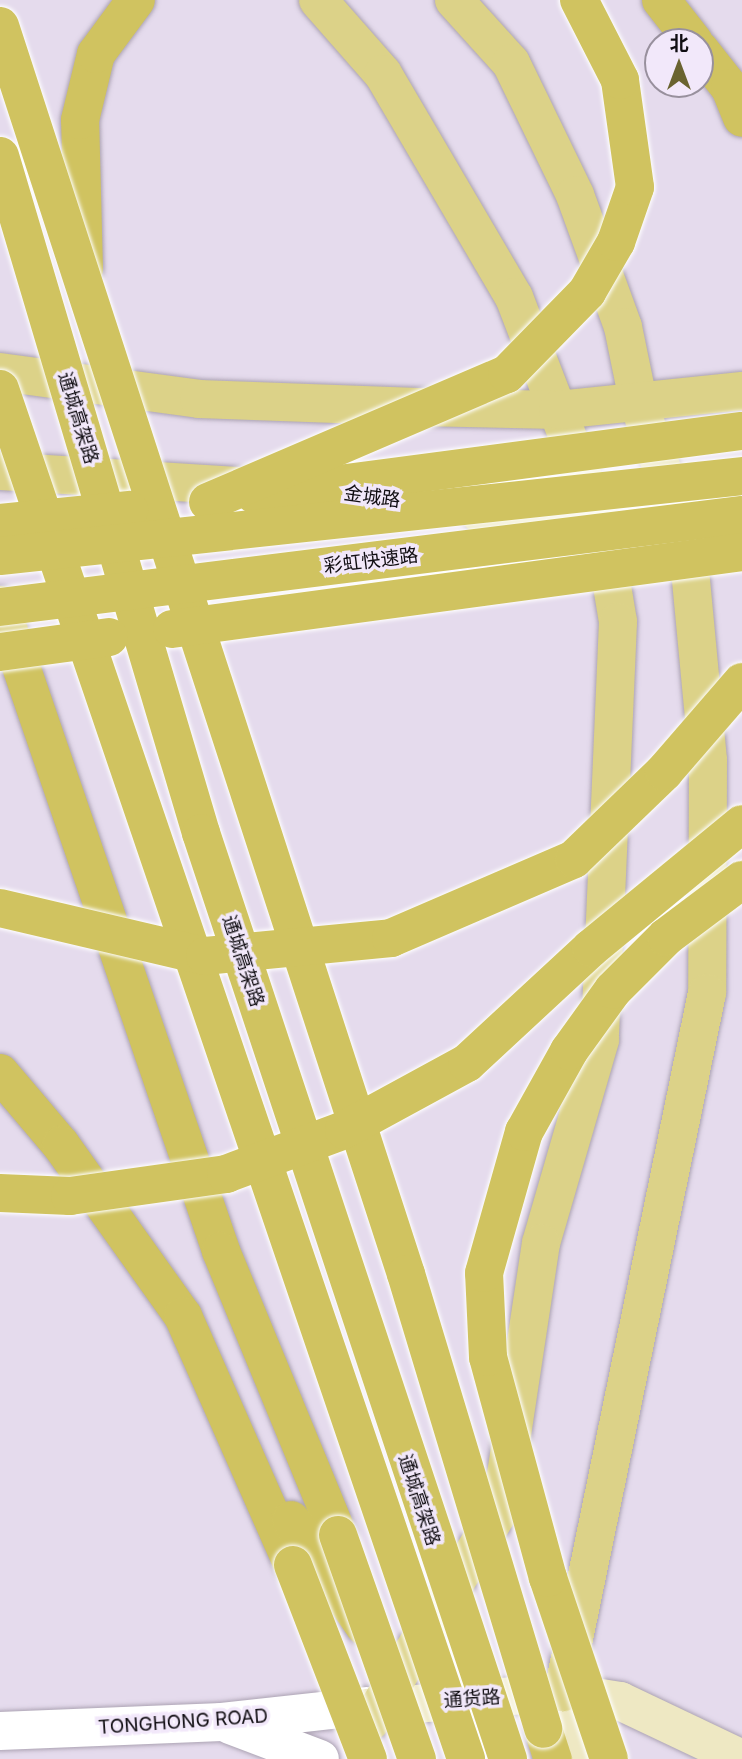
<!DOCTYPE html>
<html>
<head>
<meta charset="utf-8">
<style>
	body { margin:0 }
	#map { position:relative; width:742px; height:1759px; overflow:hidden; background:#e5dbed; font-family:Inter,"Noto Sans SC",sans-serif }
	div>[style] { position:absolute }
	.roads { filter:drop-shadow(0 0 2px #aca3b3) drop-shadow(0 0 2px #aca3b3) }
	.tertiary>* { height:38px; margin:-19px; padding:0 19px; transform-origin:19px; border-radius:19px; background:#fff }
	.secondary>* { height:38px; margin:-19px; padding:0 19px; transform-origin:19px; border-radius:19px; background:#eee8c3 }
	.primary>* { height:38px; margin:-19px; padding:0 19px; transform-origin:19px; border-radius:19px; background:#dcd288 }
	.trunk>* { height:38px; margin:-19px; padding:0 19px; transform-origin:19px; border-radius:19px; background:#d0c360 }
	.bridges { filter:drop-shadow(0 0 2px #fff) drop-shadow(0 0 2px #fff) }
	.trunk-bridge>* { height:38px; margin:-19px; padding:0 19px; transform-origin:19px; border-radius:19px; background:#d0c360 }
	span { translate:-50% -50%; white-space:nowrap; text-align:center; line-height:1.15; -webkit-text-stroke:7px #f2e8fa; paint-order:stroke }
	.street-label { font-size:19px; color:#100d12 }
	.north { position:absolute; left:644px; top:28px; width:70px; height:70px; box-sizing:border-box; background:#f2e8fa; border:2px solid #98909d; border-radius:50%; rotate:0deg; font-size:19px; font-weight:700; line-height:28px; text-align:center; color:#100d12 }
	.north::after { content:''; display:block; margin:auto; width:24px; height:32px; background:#6a6330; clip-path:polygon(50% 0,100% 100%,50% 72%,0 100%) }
</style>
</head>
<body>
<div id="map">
	<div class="roads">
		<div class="tertiary">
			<div style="left:230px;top:1725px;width:96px;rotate:20.7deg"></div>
			<div style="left:0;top:1731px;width:222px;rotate:-2.3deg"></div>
			<div style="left:222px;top:1722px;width:145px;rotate:-6.3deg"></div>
		</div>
		<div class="secondary">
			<div style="left:563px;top:1692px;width:58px;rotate:9deg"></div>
			<div style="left:620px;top:1701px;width:135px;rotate:25.4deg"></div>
			<div style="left:367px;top:1708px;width:197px;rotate:-4.7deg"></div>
			<div style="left:563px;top:1692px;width:68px;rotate:79.8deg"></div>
		</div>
		<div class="primary">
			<div style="left:318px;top:0;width:98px;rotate:48.7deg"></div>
			<div style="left:383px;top:74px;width:259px;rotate:59.6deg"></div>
			<div style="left:514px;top:297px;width:245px;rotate:69deg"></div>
			<div style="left:602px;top:526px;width:97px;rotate:80.5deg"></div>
			<div style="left:618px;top:622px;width:418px;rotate:92.5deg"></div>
			<div style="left:600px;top:1040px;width:211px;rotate:106.2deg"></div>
			<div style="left:541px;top:1243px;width:268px;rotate:98.6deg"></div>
			<div style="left:501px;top:1508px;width:251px;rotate:121.5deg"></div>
			<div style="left:454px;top:0;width:85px;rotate:47.9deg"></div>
			<div style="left:511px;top:63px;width:147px;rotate:64.1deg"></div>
			<div style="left:575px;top:195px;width:140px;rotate:70deg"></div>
			<div style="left:623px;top:327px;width:80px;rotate:78.4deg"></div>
			<div style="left:639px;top:405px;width:141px;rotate:70.2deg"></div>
			<div style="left:687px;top:538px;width:223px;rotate:84.6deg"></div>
			<div style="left:708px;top:760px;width:233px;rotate:90.2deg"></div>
			<div style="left:707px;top:993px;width:714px;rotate:101.64deg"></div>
			<div style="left:0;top:372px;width:201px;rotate:7.7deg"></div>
			<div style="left:199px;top:399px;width:219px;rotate:2.1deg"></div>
			<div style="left:418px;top:407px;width:140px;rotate:1.2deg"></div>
			<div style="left:558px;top:410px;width:185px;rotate:-5.9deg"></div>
			<div style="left:0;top:471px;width:254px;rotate:3.6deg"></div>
			<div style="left:479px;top:513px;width:119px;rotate:5.8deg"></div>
		</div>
		<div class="trunk">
			<div style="left:661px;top:0;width:53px;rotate:51.8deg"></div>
			<div style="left:700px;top:50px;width:48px;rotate:51.7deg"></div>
			<div style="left:730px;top:88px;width:32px;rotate:68deg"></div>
			<div style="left:84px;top:269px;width:149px;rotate:-91.5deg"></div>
			<div style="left:80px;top:120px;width:68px;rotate:-76.4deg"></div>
			<div style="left:96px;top:54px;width:67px;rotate:-53.5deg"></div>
			<div style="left:0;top:605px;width:683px;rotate:71.11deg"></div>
			<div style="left:221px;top:1251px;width:307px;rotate:67.6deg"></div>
			<div style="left:0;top:1073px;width:94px;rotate:49.7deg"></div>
			<div style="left:61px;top:1145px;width:210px;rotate:54.5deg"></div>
			<div style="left:183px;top:1316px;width:272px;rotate:66.2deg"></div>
			<div style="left:291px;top:1520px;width:129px;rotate:55.4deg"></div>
			<div style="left:543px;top:1729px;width:32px;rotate:72deg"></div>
		</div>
	</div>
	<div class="bridges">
		<div class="trunk-bridge">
			<div style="left:0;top:26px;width:1312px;rotate:71.98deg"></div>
			<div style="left:406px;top:1274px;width:475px;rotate:73.2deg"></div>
			<div style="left:0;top:156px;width:706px;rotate:73.46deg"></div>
			<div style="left:201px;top:833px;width:976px;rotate:71.66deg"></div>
			<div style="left:0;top:389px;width:1447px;rotate:71.21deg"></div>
			<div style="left:255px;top:495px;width:491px;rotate:-7.5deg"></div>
			<div style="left:208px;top:502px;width:325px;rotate:-23.2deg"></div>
			<div style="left:507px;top:374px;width:115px;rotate:-45.7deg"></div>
			<div style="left:587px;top:292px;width:58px;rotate:-59.9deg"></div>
			<div style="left:616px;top:242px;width:58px;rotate:-70.9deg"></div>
			<div style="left:635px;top:187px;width:108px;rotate:-98deg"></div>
			<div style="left:620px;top:80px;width:90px;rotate:-117.1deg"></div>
			<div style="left:0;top:523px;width:130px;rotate:-5.8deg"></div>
			<div style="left:0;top:556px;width:746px;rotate:-6.15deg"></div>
			<div style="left:0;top:607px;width:748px;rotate:-7.07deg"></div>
			<div style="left:172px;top:629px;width:575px;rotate:-7.69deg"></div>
			<div style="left:0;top:652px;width:110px;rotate:-7.8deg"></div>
			<div style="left:0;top:908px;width:211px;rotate:13.2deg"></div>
			<div style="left:205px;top:956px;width:187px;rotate:-5.5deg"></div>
			<div style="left:391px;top:938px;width:199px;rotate:-23.3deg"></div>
			<div style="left:574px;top:859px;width:125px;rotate:-44deg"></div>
			<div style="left:664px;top:772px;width:119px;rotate:-49.1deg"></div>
			<div style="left:0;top:1193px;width:70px;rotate:2.5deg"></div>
			<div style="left:70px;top:1196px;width:158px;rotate:-8deg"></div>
			<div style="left:226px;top:1174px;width:126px;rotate:-20.4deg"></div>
			<div style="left:344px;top:1130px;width:140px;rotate:-28.6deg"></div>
			<div style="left:467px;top:1063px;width:169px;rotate:-42.8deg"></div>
			<div style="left:591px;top:948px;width:195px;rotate:-39.4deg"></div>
			<div style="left:338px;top:1535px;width:238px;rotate:70.6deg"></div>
			<div style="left:293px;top:1565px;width:208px;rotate:68.9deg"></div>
			<div style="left:609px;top:1759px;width:191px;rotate:-108.6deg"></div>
			<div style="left:548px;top:1578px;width:229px;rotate:-105.2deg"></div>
			<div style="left:488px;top:1357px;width:84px;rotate:-92.7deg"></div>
			<div style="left:484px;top:1273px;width:147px;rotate:-74.2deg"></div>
			<div style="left:524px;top:1132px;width:93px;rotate:-60.9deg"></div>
			<div style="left:569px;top:1051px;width:75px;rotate:-54.2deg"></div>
			<div style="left:613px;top:990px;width:75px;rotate:-45deg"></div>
			<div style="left:666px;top:937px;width:95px;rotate:-36.9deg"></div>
		</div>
	</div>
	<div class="street-label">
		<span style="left:78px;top:418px;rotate:73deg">通城高架路</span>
		<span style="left:372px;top:497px;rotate:8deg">金城路</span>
		<span style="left:371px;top:561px;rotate:-7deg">彩虹快速路</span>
		<span style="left:243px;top:961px;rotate:72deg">通城高架路</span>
		<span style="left:419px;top:1500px;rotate:72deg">通城高架路</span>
		<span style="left:472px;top:1699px;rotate:-4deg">通货路</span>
		<span style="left:183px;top:1722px;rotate:-4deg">TONGHONG ROAD</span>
	</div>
	<div class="north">北</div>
</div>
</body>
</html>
